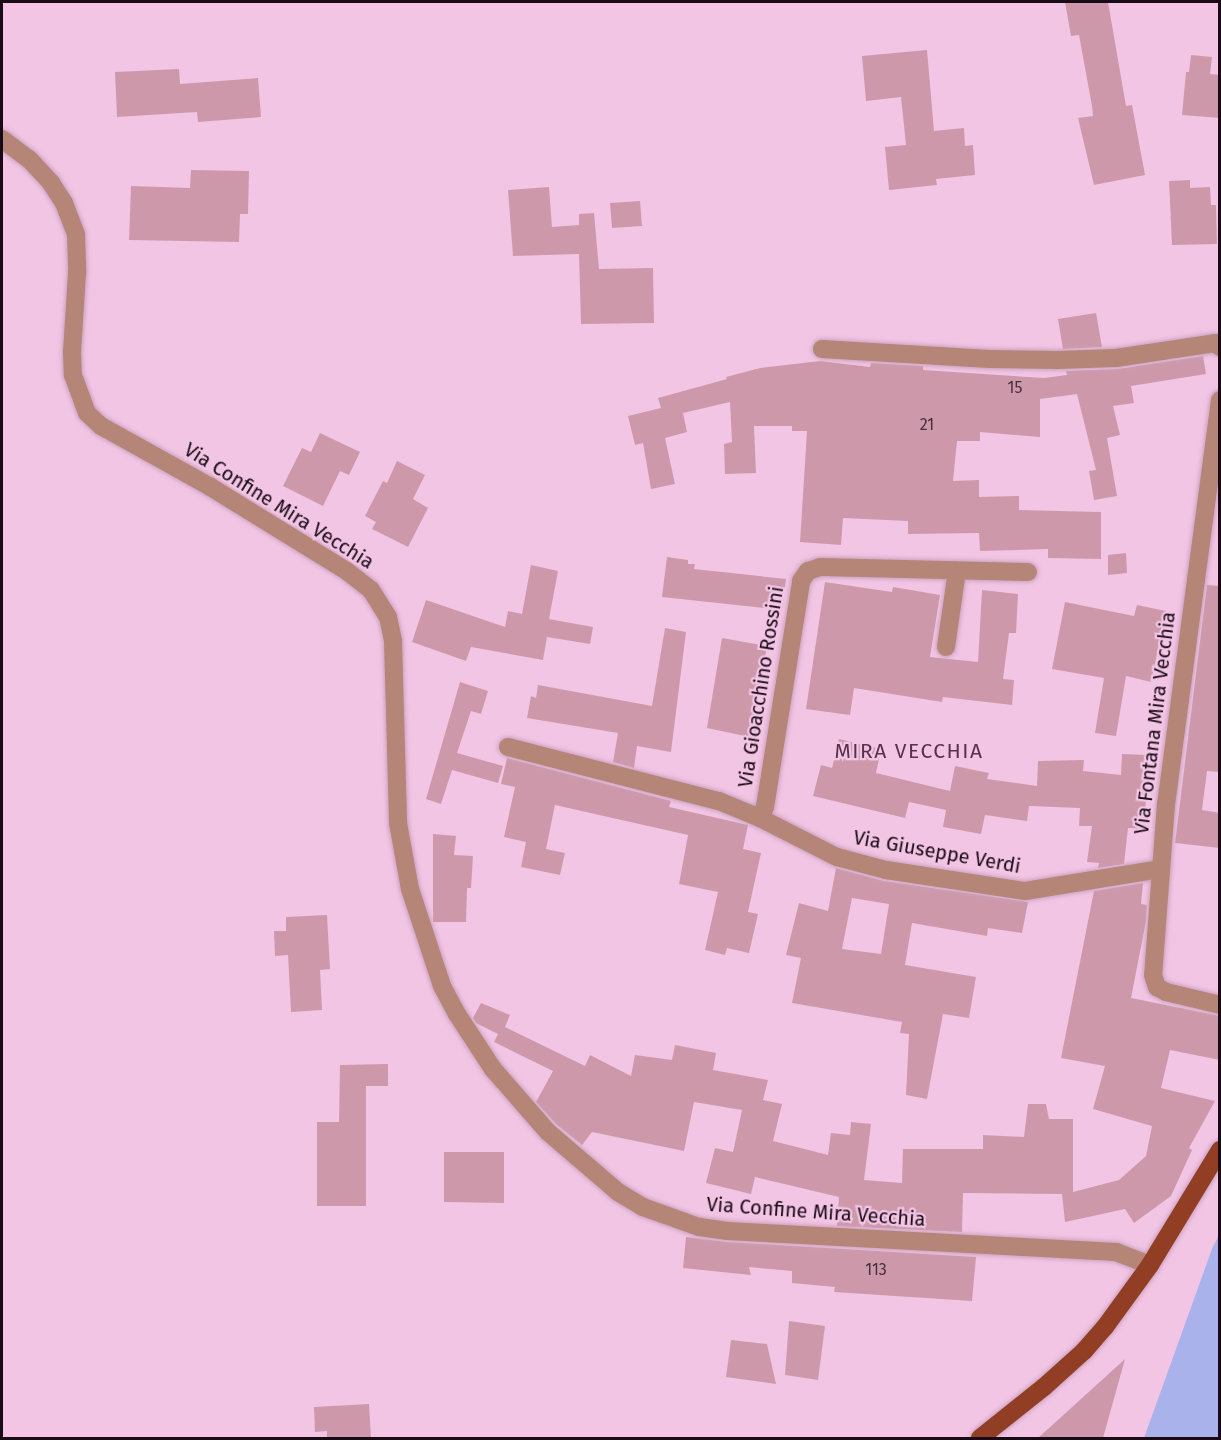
<!DOCTYPE html>
<html>
<head>
<meta charset="utf-8">
<style>
	body { margin:0 }
	#map { position:relative; width:1221px; height:1440px; overflow:hidden; background:#f3c5e5; font-family:"Fira Sans",sans-serif }
	div>[style] { position:absolute }
	.water>* { inset:0; background:#a9b2eb }
	.building>* { inset:0; background:#cd99aa }
	.roads { filter:drop-shadow(0 0 2px #cca3c0) drop-shadow(0 0 2px #cca3c0) }
	.minor>* { height:18px; margin:-9px; padding:0 9px; transform-origin:9px; border-radius:9px; background:#b58577 }
	.major>* { height:18px; margin:-9px; padding:0 9px; transform-origin:9px; border-radius:9px; background:#923e25 }
	span { translate:-50% -50%; white-space:nowrap; text-align:center; line-height:1.15; -webkit-text-stroke:4.5px #f3c5e5; paint-order:stroke }
	.number-label { font-size:16px; color:#462e3a }
	.number-label span { -webkit-text-stroke-width:0 }
	.street-label { font-size:20px; color:#190a15 }
	.neighbourhood-label { font-size:21px; color:#57324d; letter-spacing:1.5px }
	.frame { position:absolute; inset:0; border:3px solid #190a15; pointer-events:none }
</style>
</head>
<body>
<div id="map">
	<div class="water">
		<div style="clip-path:polygon(1219px 1235px,1219px 1438px,1144px 1438px,1212px 1249px)"></div>
	</div>
	<div class="building">
		<div style="clip-path:polygon(1065px 2px,1108px 2px,1126px 106px,1132px 105px,1145px 175px,1094px 185px,1078px 118px,1093px 116px,1092px 106px,1079px 35px,1071px 36px)"></div>
		<div style="clip-path:polygon(927px 50px,934px 131px,964px 128px,965px 146px,973px 145px,975px 175px,936px 179px,937px 185px,889px 190px,885px 147px,906px 145px,901px 97px,866px 101px,862px 56px)"></div>
		<div style="clip-path:polygon(1191px 55px,1212px 57px,1210px 74px,1220px 75px,1220px 118px,1182px 115px,1186px 72px,1189px 72px)"></div>
		<div style="clip-path:polygon(179px 69px,180px 84px,258px 78px,261px 117px,198px 122px,197px 112px,117px 117px,115px 72px)"></div>
		<div style="clip-path:polygon(191px 170px,249px 171px,248px 214px,240px 214px,239px 242px,129px 240px,131px 186px,190px 188px)"></div>
		<div style="clip-path:polygon(1190px 180px,1190px 188px,1210px 187px,1211px 205px,1216px 205px,1217px 244px,1172px 245px,1169px 181px)"></div>
		<div style="clip-path:polygon(549px 187px,552px 227px,579px 225px,579px 214px,594px 213px,599px 269px,653px 268px,654px 323px,581px 324px,579px 254px,513px 256px,508px 190px)"></div>
		<div style="clip-path:polygon(640px 201px,642px 226px,612px 228px,610px 203px)"></div>
		<div style="clip-path:polygon(1096px 313px,1102px 347px,1063px 349px,1058px 319px)"></div>
		<div style="clip-path:polygon(1203px 356px,1206px 374px,1131px 386px,1134px 403px,1113px 406px,1120px 435px,1107px 438px,1117px 496px,1094px 500px,1089px 471px,1096px 470px,1077px 394px,1040px 399px,1040px 437px,980px 432px,980px 441px,957px 441px,953px 481px,979px 480px,979px 497px,1019px 496px,1019px 510px,1101px 512px,1101px 559px,1048px 558px,1048px 549px,980px 551px,979px 533px,908px 534px,908px 521px,843px 518px,841px 545px,800px 542px,807px 431px,792px 431px,792px 426px,754px 426px,756px 473px,725px 474px,724px 444px,732px 442px,730px 402px,683px 413px,687px 432px,665px 438px,675px 484px,651px 489px,643px 443px,635px 445px,628px 416px,661px 408px,658px 398px,727px 379px,726px 377px,760px 368px,820px 361px,870px 367px,871px 363px,923px 366px,923px 370px,1044px 378px,1067px 375px,1066px 371px,1118px 369px)"></div>
		<div style="clip-path:polygon(320px 433px,360px 452px,349px 475px,340px 471px,323px 506px,283px 486px,302px 448px,311px 452px)"></div>
		<div style="clip-path:polygon(397px 461px,425px 475px,413px 499px,428px 508px,408px 547px,372px 529px,376px 522px,365px 516px,383px 481px,387px 483px)"></div>
		<div style="clip-path:polygon(1126px 553px,1127px 573px,1108px 575px,1108px 555px)"></div>
		<div style="clip-path:polygon(667px 557px,688px 560px,688px 564px,695px 564px,694px 569px,786px 579px,782px 610px,662px 597px)"></div>
		<div style="clip-path:polygon(531px 565px,558px 571px,549px 619px,593px 627px,590px 644px,547px 637px,543px 660px,471px 647px,466px 661px,412px 642px,426px 600px,505px 627px,508px 611px,522px 614px)"></div>
		<div style="clip-path:polygon(825px 582px,892px 592px,893px 587px,940px 595px,930px 657px,978px 662px,982px 590px,1018px 594px,1016px 633px,1009px 633px,1003px 679px,1014px 680px,1012px 705px,943px 697px,942px 702px,854px 688px,850px 715px,806px 709px)"></div>
		<div style="clip-path:polygon(1207px 585px,1220px 586px,1220px 772px,1207px 771px,1202px 810px,1220px 813px,1220px 848px,1175px 843px)"></div>
		<div style="clip-path:polygon(1065px 602px,1134px 616px,1137px 605px,1166px 611px,1151px 682px,1126px 676px,1116px 736px,1095px 733px,1104px 678px,1052px 669px)"></div>
		<div style="clip-path:polygon(665px 628px,686px 632px,671px 752px,637px 746px,634px 768px,613px 762px,618px 733px,527px 718px,531px 696px,536px 698px,538px 685px,652px 706px)"></div>
		<div style="clip-path:polygon(722px 638px,767px 646px,756px 710px,759px 711px,754px 738px,707px 728px)"></div>
		<div style="clip-path:polygon(460px 682px,488px 691px,481px 714px,471px 711px,457px 753px,503px 766px,498px 783px,452px 770px,441px 804px,426px 799px)"></div>
		<div style="clip-path:polygon(839px 739px,881px 749px,876px 773px,950px 791px,955px 766px,989px 773px,987px 779px,1037px 786px,1038px 761px,1084px 760px,1083px 771px,1121px 775px,1122px 754px,1147px 755px,1145px 829px,1128px 828px,1124px 864px,1098px 868px,1099px 863px,1087px 862px,1092px 826px,1079px 826px,1080px 808px,1029px 806px,1027px 821px,985px 815px,981px 834px,943px 827px,946px 810px,909px 802px,905px 818px,813px 796px,821px 765px,832px 768px)"></div>
		<div style="clip-path:polygon(507px 758px,671px 801px,669px 807px,748px 825px,743px 849px,761px 853px,748px 912px,758px 914px,749px 953px,727px 948px,725px 955px,705px 950px,718px 892px,679px 884px,688px 835px,555px 805px,546px 849px,565px 853px,560px 875px,521px 867px,526px 842px,504px 837px,515px 787px,501px 784px)"></div>
		<div style="clip-path:polygon(433px 834px,456px 836px,454px 855px,473px 856px,471px 888px,467px 888px,466px 922px,433px 922px)"></div>
		<div style="clip-path:polygon(evenodd,836px 868px,884px 881px,1028px 902px,1022px 933px,988px 928px,987px 936px,912px 923px,905px 965px,976px 977px,969px 1018px,943px 1014px,927px 1099px,906px 1095px,909px 1034px,900px 1033px,902px 1022px,792px 1003px,801px 958px,786px 955px,799px 903px,828px 911px,836px 868px,852px 898px,889px 904px,881px 954px,842px 949px,852px 898px)"></div>
		<div style="clip-path:polygon(1143px 883px,1141px 904px,1147px 905px,1146px 921px,1131px 998px,1220px 1016px,1220px 1060px,1170px 1050px,1161px 1088px,1215px 1101px,1189px 1148px,1192px 1150px,1171px 1196px,1134px 1223px,1125px 1209px,1065px 1222px,1062px 1194px,963px 1193px,962px 1232px,837px 1226px,839px 1197px,755px 1177px,751px 1194px,706px 1183px,715px 1148px,733px 1152px,742px 1110px,694px 1102px,684px 1151px,592px 1132px,582px 1145px,556px 1124px,536px 1102px,553px 1071px,494px 1042px,498px 1034px,476px 1023px,473px 1018px,481px 1003px,510px 1015px,505px 1027px,585px 1066px,590px 1055px,631px 1076px,635px 1055px,672px 1060px,675px 1045px,716px 1053px,713px 1070px,768px 1080px,763px 1100px,782px 1104px,773px 1141px,828px 1155px,831px 1133px,850px 1135px,851px 1122px,871px 1124px,864px 1180px,902px 1183px,903px 1149px,983px 1149px,983px 1135px,1024px 1137px,1028px 1104px,1046px 1104px,1049px 1119px,1073px 1119px,1073px 1192px,1119px 1180px,1146px 1156px,1152px 1126px,1093px 1109px,1105px 1066px,1061px 1058px,1094px 891px)"></div>
		<div style="clip-path:polygon(327px 915px,330px 969px,320px 970px,322px 1010px,291px 1012px,288px 955px,275px 956px,274px 931px,286px 931px,286px 917px)"></div>
		<div style="clip-path:polygon(388px 1064px,388px 1086px,366px 1086px,366px 1206px,317px 1206px,317px 1122px,339px 1122px,340px 1065px)"></div>
		<div style="clip-path:polygon(444px 1152px,504px 1152px,504px 1203px,444px 1202px)"></div>
		<div style="clip-path:polygon(686px 1237px,727px 1242px,976px 1257px,972px 1301px,834px 1292px,835px 1287px,792px 1283px,792px 1271px,749px 1267px,751px 1275px,683px 1268px)"></div>
		<div style="clip-path:polygon(789px 1321px,825px 1326px,818px 1380px,785px 1375px)"></div>
		<div style="clip-path:polygon(731px 1340px,767px 1344px,776px 1384px,726px 1377px)"></div>
		<div style="clip-path:polygon(1125px 1359px,1103px 1438px,1038px 1438px)"></div>
		<div style="clip-path:polygon(369px 1404px,371px 1438px,327px 1438px,327px 1431px,315px 1432px,314px 1407px)"></div>
	</div>
	<div class="roads">
		<div class="minor">
			<div style="left:2px;top:139px;width:34px;rotate:37deg"></div>
			<div style="left:29px;top:159px;width:33px;rotate:47deg"></div>
			<div style="left:51px;top:183px;width:24px;rotate:57deg"></div>
			<div style="left:64px;top:203px;width:34px;rotate:69deg"></div>
			<div style="left:76px;top:235px;width:38px;rotate:88deg"></div>
			<div style="left:77px;top:273px;width:79px;rotate:93.6deg"></div>
			<div style="left:72px;top:352px;width:23px;rotate:88deg"></div>
			<div style="left:73px;top:375px;width:40px;rotate:69.8deg"></div>
			<div style="left:87px;top:413px;width:19px;rotate:43deg"></div>
			<div style="left:101px;top:426px;width:124px;rotate:29.1deg"></div>
			<div style="left:209px;top:486px;width:163px;rotate:31.7deg"></div>
			<div style="left:348px;top:572px;width:29px;rotate:38deg"></div>
			<div style="left:371px;top:590px;width:32px;rotate:58deg"></div>
			<div style="left:388px;top:617px;width:25px;rotate:78deg"></div>
			<div style="left:393px;top:641px;width:182px;rotate:88.4deg"></div>
			<div style="left:398px;top:823px;width:67px;rotate:79.7deg"></div>
			<div style="left:410px;top:889px;width:102px;rotate:71.7deg"></div>
			<div style="left:442px;top:986px;width:32px;rotate:62deg"></div>
			<div style="left:457px;top:1014px;width:66px;rotate:56.8deg"></div>
			<div style="left:493px;top:1069px;width:84px;rotate:48.9deg"></div>
			<div style="left:548px;top:1132px;width:92px;rotate:40.6deg"></div>
			<div style="left:618px;top:1192px;width:29px;rotate:31deg"></div>
			<div style="left:643px;top:1207px;width:59px;rotate:19.7deg"></div>
			<div style="left:699px;top:1227px;width:29px;rotate:8deg"></div>
			<div style="left:728px;top:1231px;width:389px;rotate:3.1deg"></div>
			<div style="left:1116px;top:1252px;width:36px;rotate:21deg"></div>
			<div style="left:822px;top:349px;width:168px;rotate:3.4deg"></div>
			<div style="left:990px;top:359px;width:67px;rotate:0.9deg"></div>
			<div style="left:1057px;top:360px;width:59px;rotate:-1.9deg"></div>
			<div style="left:1116px;top:358px;width:100px;rotate:-8.6deg"></div>
			<div style="left:1215px;top:343px;width:6px;rotate:39deg"></div>
			<div style="left:1220px;top:400px;width:408px;rotate:97.6deg"></div>
			<div style="left:1166px;top:804px;width:171px;rotate:94.3deg"></div>
			<div style="left:1153px;top:975px;width:13px;rotate:72deg"></div>
			<div style="left:1157px;top:987px;width:10px;rotate:29deg"></div>
			<div style="left:1166px;top:992px;width:56px;rotate:13.5deg"></div>
			<div style="left:946px;top:647px;width:77px;rotate:-81.8deg"></div>
			<div style="left:508px;top:747px;width:218px;rotate:14.4deg"></div>
			<div style="left:719px;top:801px;width:44px;rotate:22.5deg"></div>
			<div style="left:760px;top:818px;width:86px;rotate:26.9deg"></div>
			<div style="left:837px;top:857px;width:51px;rotate:14.9deg"></div>
			<div style="left:886px;top:870px;width:141px;rotate:8.6deg"></div>
			<div style="left:1025px;top:891px;width:138px;rotate:-9.2deg"></div>
			<div style="left:760px;top:818px;width:12px;rotate:-66deg"></div>
			<div style="left:765px;top:807px;width:229px;rotate:-80.9deg"></div>
			<div style="left:801px;top:581px;width:12px;rotate:-55deg"></div>
			<div style="left:808px;top:571px;width:13px;rotate:-18deg"></div>
			<div style="left:820px;top:567px;width:208px;rotate:1.4deg"></div>
		</div>
		<div class="major">
			<div style="left:980px;top:1438px;width:82px;rotate:-38.6deg"></div>
			<div style="left:1044px;top:1387px;width:54px;rotate:-42deg"></div>
			<div style="left:1084px;top:1351px;width:32px;rotate:-49deg"></div>
			<div style="left:1105px;top:1327px;width:77px;rotate:-54deg"></div>
			<div style="left:1150px;top:1265px;width:135px;rotate:-58.7deg"></div>
		</div>
	</div>
	<div class="number-label">
		<span style="left:1015px;top:388px">15</span>
		<span style="left:927px;top:425px">21</span>
		<span style="left:876px;top:1270px">113</span>
	</div>
	<div class="street-label">
		<span style="left:279px;top:506px;rotate:32deg">Via Confine Mira Vecchia</span>
		<span style="left:761px;top:687px;rotate:-81deg">Via Gioacchino Rossini</span>
		<span style="left:1155px;top:723px;rotate:-83deg">Via Fontana Mira Vecchia</span>
		<span style="left:937px;top:852px;rotate:10deg">Via Giuseppe Verdi</span>
		<span style="left:816px;top:1212px;rotate:4deg">Via Confine Mira Vecchia</span>
	</div>
	<div class="neighbourhood-label">
		<span style="left:909px;top:751px">MIRA VECCHIA</span>
	</div>
	<div class="frame"></div>
</div>
</body>
</html>
